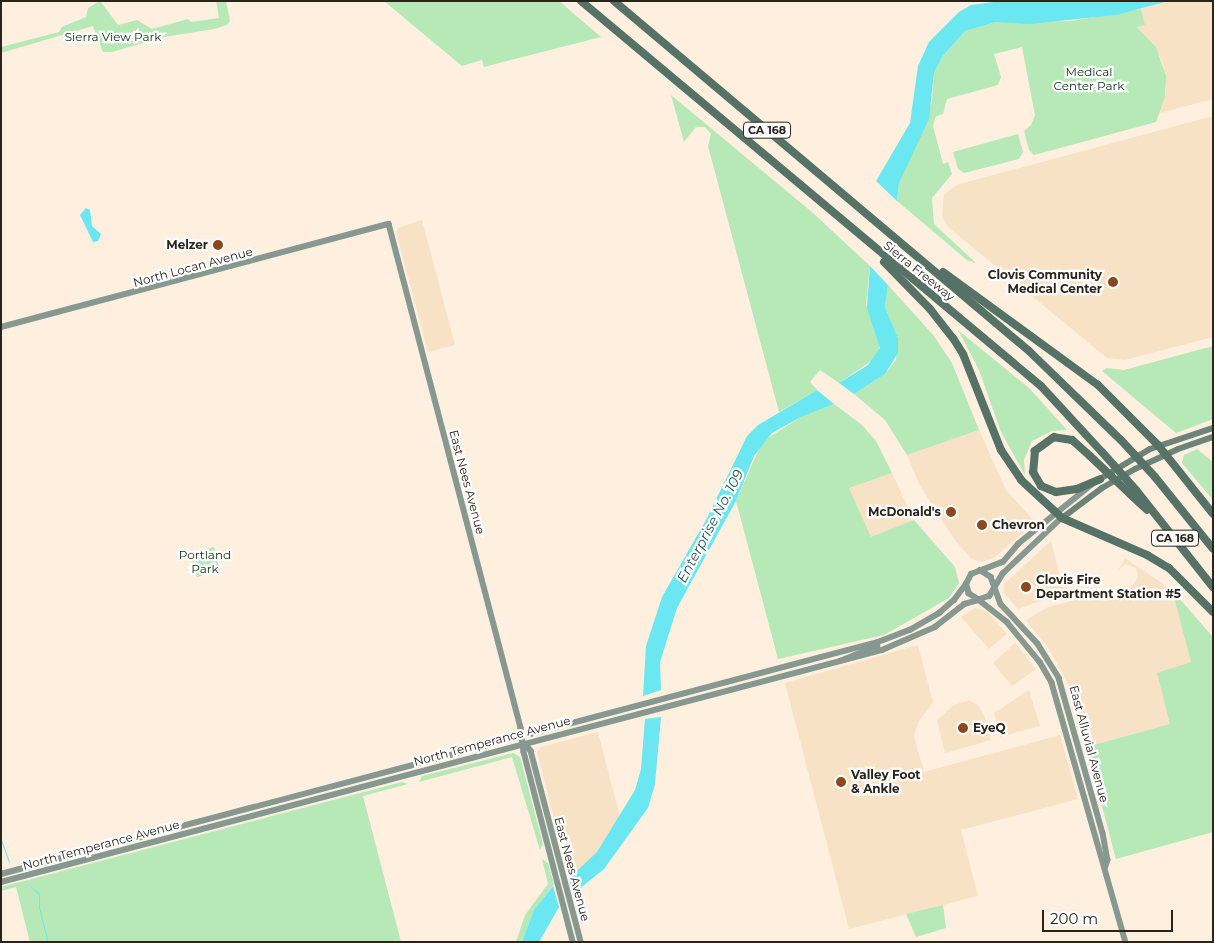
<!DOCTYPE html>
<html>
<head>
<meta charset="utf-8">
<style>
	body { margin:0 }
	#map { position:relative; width:1214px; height:943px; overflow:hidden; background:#feefde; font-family:Montserrat,sans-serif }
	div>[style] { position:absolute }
	.built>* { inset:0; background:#f8e2c5 }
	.green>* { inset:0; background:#b7e8b7 }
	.water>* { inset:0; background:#6ae7f0 }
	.stream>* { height:1px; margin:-0.5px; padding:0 0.5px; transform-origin:0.5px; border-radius:0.5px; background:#6ae7f0 }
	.secondary>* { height:5.5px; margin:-2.75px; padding:0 2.75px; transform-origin:2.75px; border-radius:2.75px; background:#869890 }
	.primary>* { height:6px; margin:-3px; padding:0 3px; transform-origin:3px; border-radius:3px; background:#6c8379 }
	.highway>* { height:8px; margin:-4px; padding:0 4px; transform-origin:4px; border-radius:4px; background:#567166 }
	.highway-bridge>* { height:8px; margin:-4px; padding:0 4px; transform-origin:4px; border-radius:4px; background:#567166 }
	.dots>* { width:14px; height:14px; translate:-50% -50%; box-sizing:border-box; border:2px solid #fff; border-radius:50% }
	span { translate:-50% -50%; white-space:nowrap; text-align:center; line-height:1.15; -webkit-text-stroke:4.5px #fff; paint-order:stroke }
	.shield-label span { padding:1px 4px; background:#fff; border:1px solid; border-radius:4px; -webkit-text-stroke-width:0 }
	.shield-label { font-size:11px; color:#2a241b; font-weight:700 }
	.park-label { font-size:12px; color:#08370d }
	.poi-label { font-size:12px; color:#2a241b; font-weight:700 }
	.right { translate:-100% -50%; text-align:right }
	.left { translate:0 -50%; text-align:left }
	.street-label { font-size:12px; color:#2a241b }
	.water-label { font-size:14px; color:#22585c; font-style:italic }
	.frame { position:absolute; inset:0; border:2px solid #2a241b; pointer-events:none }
	.scale { position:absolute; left:1042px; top:910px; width:131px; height:22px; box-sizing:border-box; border:2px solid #2a241b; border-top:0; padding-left:6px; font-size:15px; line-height:18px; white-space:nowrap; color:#2a241b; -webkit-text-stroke:4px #fff; paint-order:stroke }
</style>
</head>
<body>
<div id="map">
	<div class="built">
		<div style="clip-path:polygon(1169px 1px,1213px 1px,1213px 99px,1160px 113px,1166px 91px,1163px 63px,1153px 43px,1137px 27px,1145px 25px,1141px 9px)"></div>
		<div style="clip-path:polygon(1213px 116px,1213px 337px,1125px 360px,1107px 358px,948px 227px,942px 216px,944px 195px,956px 185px)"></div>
		<div style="clip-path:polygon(422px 220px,455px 345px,428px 352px,396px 232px,398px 228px)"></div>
		<div style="clip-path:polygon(979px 430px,1006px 490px,1035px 522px,995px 557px,982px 562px,971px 559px,955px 540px,920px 486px,907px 455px)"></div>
		<div style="clip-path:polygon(892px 473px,914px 520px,871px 538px,849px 488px)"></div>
		<div style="clip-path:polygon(1051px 541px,1064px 592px,1018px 609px,1004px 593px,1004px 584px)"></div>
		<div style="clip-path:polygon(1125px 558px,1172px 590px,1191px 662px,1170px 724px,1086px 747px,1068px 684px,1049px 649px,1026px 620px,1048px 607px,1133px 585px,1138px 577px,1136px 568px,1126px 564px,1118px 570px)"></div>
		<div style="clip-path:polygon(975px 608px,987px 611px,1007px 634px,989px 649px,961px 617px)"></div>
		<div style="clip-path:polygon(1015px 643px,1036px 669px,1012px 686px,993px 663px)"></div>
		<div style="clip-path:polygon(918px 645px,933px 702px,918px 723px,914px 736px,924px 772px,1060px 735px,1078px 799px,961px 830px,978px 896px,849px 929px,785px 683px)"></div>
		<div style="clip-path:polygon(1029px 690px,1040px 726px,1000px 737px,994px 713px)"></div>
		<div style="clip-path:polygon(969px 700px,978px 705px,984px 715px,991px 740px,945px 753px,937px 720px,954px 705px)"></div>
		<div style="clip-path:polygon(598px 732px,620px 817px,597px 852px,569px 878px,537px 752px,541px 747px)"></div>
	</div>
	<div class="green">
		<div style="clip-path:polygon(100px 1px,118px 25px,137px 20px,152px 29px,188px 19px,191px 22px,219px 18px,216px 1px,226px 1px,230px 21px,227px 25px,214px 29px,164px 37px,112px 52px,103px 52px,93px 26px,1px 53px,1px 47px,59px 32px,62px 27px,86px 17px,88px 8px)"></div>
		<div style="clip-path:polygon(384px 1px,559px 1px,601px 37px,484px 67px,482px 60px,462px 66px)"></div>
		<div style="clip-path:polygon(1141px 9px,1145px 25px,1137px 27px,1156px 47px,1166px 76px,1165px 97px,1156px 122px,1034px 155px,1029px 150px,1024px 131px,1031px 125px,1035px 115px,1022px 47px,994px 54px,1001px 77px,998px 85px,947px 99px,943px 114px,936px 116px,933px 126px,943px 164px,948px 162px,952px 174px,932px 198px,934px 224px,976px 263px,967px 260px,897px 201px,899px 183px,932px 102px,934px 73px,942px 57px,965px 31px,996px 22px,1071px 21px)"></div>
		<div style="clip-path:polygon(671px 95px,813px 213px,870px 266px,866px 304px,880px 345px,877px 357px,839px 383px,820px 370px,810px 382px,817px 390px,779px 412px,708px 146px,711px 134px,705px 127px,696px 127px,684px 142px)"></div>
		<div style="clip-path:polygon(1018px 134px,1023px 152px,1019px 159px,964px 173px,958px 169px,953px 152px)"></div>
		<div style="clip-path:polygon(888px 285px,934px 336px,952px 363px,979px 430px,907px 455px,885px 420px,854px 394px,885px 374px,896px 360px,898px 338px,885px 307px)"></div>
		<div style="clip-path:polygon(958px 330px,1029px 388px,1067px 430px,1052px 431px,1032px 441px,1024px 460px,1025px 475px,1001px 432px,979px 370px)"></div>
		<div style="clip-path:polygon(1213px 346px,1213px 419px,1176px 433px,1102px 371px,1107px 368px,1124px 370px)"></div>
		<div style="clip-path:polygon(834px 404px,862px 425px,876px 441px,892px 473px,849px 488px,871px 537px,914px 520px,955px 567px,959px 583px,949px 598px,884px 635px,778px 659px,736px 501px,762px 442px,801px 417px)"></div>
		<div style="clip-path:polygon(1197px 449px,1213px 462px,1213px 500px,1182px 463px,1184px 455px)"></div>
		<div style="clip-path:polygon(214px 547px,220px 571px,197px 577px,190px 554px)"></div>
		<div style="clip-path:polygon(1172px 590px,1213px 637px,1213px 832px,1116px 859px,1086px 747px,1170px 724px,1157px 673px,1191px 662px)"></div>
		<div style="clip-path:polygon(513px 753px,520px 757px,543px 844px,540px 850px,512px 757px,419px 782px,422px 776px)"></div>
		<div style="clip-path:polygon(402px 782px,408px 784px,363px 796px,401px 942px,30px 942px,16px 887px,1px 891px,1px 887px)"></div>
		<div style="clip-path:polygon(542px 859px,548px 863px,554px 884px,534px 910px,522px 942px,516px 942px,525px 915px,548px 884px)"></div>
		<div style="clip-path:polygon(943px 905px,946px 928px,916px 937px,906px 914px)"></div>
	</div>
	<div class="water">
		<div style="clip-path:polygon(1169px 1px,1116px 15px,1030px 24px,996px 22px,965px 31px,942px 57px,934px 73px,929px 119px,899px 183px,897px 201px,876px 181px,910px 123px,918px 66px,929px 42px,959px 12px,971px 5px,994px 2px)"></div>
		<div style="clip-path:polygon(86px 208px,90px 210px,92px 226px,101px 234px,98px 241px,93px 242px,80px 215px)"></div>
		<div style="clip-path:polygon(870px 266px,888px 285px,885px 307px,898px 338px,898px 353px,885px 374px,854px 394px,839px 383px,868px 365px,880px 348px,867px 308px)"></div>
		<div style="clip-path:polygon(817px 390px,834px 404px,801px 417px,772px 433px,754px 456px,736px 501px,677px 608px,660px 662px,661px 690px,643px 696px,646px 646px,662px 597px,706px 520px,747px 436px,758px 425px)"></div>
		<div style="clip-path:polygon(661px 717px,655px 784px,648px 808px,604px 869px,573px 894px,569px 878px,597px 852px,635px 790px,641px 769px,645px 719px)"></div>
		<div style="clip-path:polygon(553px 886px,559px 907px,539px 942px,522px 942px,534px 910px)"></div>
	</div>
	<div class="stream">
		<div style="left:1px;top:840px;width:23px;rotate:70deg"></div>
		<div style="left:30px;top:886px;width:12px;rotate:42deg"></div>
		<div style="left:39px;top:894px;width:13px;rotate:90deg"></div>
		<div style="left:39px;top:907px;width:36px;rotate:76deg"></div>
	</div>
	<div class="secondary">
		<div style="left:1px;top:327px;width:401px;rotate:-14.9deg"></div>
		<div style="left:389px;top:224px;width:521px;rotate:75.32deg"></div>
		<div style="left:521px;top:728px;width:24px;rotate:83deg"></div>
		<div style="left:524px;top:752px;width:196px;rotate:75.5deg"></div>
		<div style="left:1062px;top:518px;width:81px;rotate:136.5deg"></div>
		<div style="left:1003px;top:574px;width:26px;rotate:121deg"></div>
		<div style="left:990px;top:596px;width:12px;rotate:160deg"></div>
		<div style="left:979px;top:600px;width:12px;rotate:-149deg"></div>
		<div style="left:969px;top:594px;width:10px;rotate:-107deg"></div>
		<div style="left:966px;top:584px;width:11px;rotate:-63deg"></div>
		<div style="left:971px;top:574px;width:34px;rotate:-21deg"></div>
		<div style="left:1003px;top:562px;width:23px;rotate:-50deg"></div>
		<div style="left:1018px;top:544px;width:94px;rotate:-38.9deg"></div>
		<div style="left:980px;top:570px;width:13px;rotate:32deg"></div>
		<div style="left:991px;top:577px;width:29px;rotate:70deg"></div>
		<div style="left:1001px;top:604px;width:54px;rotate:47.2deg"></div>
		<div style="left:1038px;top:644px;width:40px;rotate:58deg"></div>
		<div style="left:1059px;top:678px;width:161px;rotate:74.2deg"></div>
		<div style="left:1103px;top:833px;width:27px;rotate:80deg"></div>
		<div style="left:1108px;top:860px;width:6px;rotate:108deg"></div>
		<div style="left:840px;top:661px;width:40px;rotate:-22deg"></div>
		<div style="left:525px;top:744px;width:9px;rotate:49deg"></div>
		<div style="left:531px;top:751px;width:197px;rotate:75.3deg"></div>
		<div style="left:1px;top:874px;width:907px;rotate:-14.82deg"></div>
		<div style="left:878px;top:642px;width:34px;rotate:-21deg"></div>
		<div style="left:910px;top:630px;width:34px;rotate:-30deg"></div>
		<div style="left:939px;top:613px;width:20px;rotate:-41deg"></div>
		<div style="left:954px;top:600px;width:20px;rotate:-53deg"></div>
		<div style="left:1px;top:882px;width:911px;rotate:-14.75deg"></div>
		<div style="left:882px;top:650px;width:58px;rotate:-23.5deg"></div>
		<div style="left:935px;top:627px;width:37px;rotate:-38deg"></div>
		<div style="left:964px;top:604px;width:16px;rotate:-15deg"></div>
		<div style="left:979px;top:600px;width:36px;rotate:38deg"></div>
		<div style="left:1007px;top:622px;width:52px;rotate:50.5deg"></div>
		<div style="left:1040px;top:662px;width:24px;rotate:60deg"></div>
		<div style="left:1052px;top:683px;width:269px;rotate:74.1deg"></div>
	</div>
	<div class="primary">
		<div style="left:1100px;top:479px;width:58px;rotate:-31deg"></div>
		<div style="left:1150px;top:449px;width:66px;rotate:-18.4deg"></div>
		<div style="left:1062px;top:518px;width:50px;rotate:-36.9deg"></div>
		<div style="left:1102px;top:488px;width:38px;rotate:-30deg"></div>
		<div style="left:1135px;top:469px;width:47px;rotate:-24.9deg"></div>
		<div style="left:1178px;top:449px;width:37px;rotate:-19deg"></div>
	</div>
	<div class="highway">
		<div style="left:581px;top:1px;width:600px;rotate:39.93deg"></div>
		<div style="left:1041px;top:386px;width:90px;rotate:47.3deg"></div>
		<div style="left:614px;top:1px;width:543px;rotate:40.14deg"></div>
		<div style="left:1029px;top:351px;width:128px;rotate:44.1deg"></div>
		<div style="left:884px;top:262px;width:66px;rotate:45.6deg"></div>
		<div style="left:930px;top:309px;width:37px;rotate:52deg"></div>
		<div style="left:953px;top:338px;width:19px;rotate:58deg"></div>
		<div style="left:963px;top:354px;width:103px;rotate:68.4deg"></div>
		<div style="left:1001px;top:450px;width:36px;rotate:56deg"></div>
		<div style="left:1021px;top:480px;width:56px;rotate:42.8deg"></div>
		<div style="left:1062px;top:518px;width:93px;rotate:23.5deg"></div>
		<div style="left:1147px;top:555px;width:26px;rotate:31deg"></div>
		<div style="left:1169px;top:568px;width:62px;rotate:45deg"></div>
		<div style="left:943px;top:272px;width:192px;rotate:36.1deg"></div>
		<div style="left:1098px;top:385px;width:85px;rotate:45deg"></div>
		<div style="left:1158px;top:445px;width:88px;rotate:51.4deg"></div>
		<div style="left:1090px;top:456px;width:24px;rotate:-138deg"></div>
		<div style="left:1072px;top:440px;width:18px;rotate:-171deg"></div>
		<div style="left:1054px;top:437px;width:24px;rotate:144deg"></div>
		<div style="left:1035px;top:451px;width:21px;rotate:95deg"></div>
		<div style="left:1033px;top:472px;width:16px;rotate:60deg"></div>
		<div style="left:1041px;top:486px;width:16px;rotate:22deg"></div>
		<div style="left:1056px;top:492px;width:21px;rotate:-8deg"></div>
		<div style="left:1077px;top:489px;width:25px;rotate:-23deg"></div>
		<div style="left:1155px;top:477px;width:92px;rotate:51.1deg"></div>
		<div style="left:1136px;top:490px;width:124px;rotate:51.6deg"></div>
		<div style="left:1130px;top:494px;width:23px;rotate:43deg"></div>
	</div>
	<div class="highway-bridge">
		<div style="left:1121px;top:440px;width:50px;rotate:47.4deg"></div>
		<div style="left:1102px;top:452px;width:51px;rotate:48.2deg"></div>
		<div style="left:1090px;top:456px;width:55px;rotate:43.5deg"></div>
	</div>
	<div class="dots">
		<div style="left:218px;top:245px;background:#8d471f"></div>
		<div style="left:1113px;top:282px;background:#8d471f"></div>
		<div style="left:951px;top:512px;background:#8d471f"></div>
		<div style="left:982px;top:525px;background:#8d471f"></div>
		<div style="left:1026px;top:587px;background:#8d471f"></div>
		<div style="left:963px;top:728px;background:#8d471f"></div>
		<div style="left:841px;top:782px;background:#8d471f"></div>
	</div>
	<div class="shield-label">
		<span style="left:767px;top:130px">CA 168</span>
		<span style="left:1175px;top:538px">CA 168</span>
	</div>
	<div class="park-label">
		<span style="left:113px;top:37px">Sierra View Park</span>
		<span style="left:1089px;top:79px">Medical<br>Center Park</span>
		<span style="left:205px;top:562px">Portland<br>Park</span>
	</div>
	<div class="poi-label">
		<span class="right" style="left:208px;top:245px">Melzer</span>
		<span class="right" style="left:1102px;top:282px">Clovis Community<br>Medical Center</span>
		<span class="right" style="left:941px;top:512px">McDonald's</span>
		<span class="left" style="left:992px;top:525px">Chevron</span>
		<span class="left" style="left:1036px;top:587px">Clovis Fire<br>Department Station #5</span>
		<span class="left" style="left:973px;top:728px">EyeQ</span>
		<span class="left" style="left:851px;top:782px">Valley Foot<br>&amp; Ankle</span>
	</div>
	<div class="street-label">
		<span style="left:193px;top:267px;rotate:-15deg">North Locan Avenue</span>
		<span style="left:919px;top:271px;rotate:39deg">Sierra Freeway</span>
		<span style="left:467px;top:482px;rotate:75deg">East Nees Avenue</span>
		<span style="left:492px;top:741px;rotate:-15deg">North Temperance Avenue</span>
		<span style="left:1089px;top:744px;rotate:75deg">East Alluvial Avenue</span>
		<span style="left:101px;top:845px;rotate:-15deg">North Temperance Avenue</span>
		<span style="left:572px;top:869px;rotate:75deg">East Nees Avenue</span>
	</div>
	<div class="water-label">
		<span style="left:710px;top:526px;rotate:-62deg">Enterprise No. 109</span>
	</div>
	<div class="frame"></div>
	<div class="scale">200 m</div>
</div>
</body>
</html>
